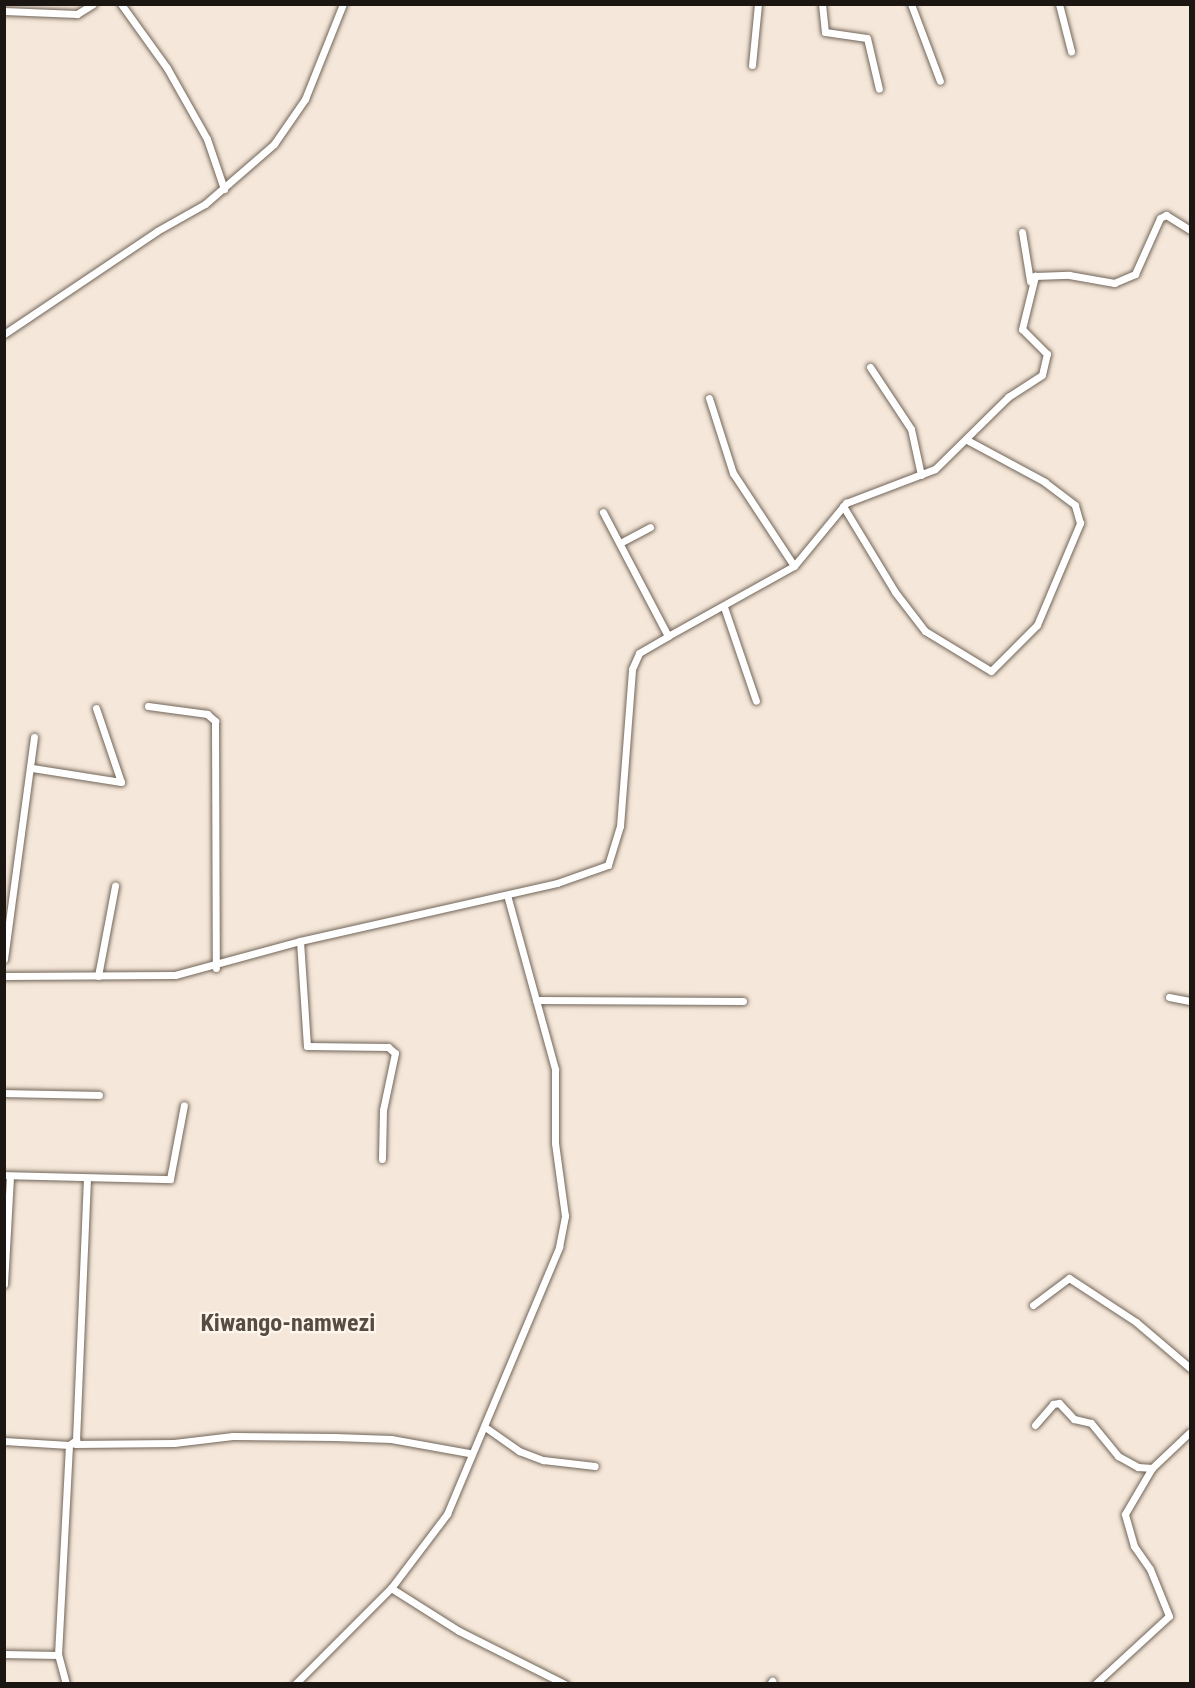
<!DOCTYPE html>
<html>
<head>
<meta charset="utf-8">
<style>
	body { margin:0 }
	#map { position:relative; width:1195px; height:1688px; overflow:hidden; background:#f5e7d9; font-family:"Roboto Condensed",sans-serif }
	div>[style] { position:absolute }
	.roads { filter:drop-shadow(0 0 2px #716559) drop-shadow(0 0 2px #716559) }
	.minor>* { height:7px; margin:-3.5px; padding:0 3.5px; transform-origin:3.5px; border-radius:3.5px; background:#fff }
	span { translate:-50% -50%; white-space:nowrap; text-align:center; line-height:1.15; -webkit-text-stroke:4.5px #fef5ed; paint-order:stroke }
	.quarter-label { font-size:24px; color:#574c41; font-weight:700 }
	.frame { position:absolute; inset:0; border:6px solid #1b1611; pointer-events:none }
</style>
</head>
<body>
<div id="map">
	<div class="roads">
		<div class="minor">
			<div style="left:121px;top:4px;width:79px;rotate:54.3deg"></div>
			<div style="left:167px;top:68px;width:81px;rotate:60.6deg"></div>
			<div style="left:207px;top:139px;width:53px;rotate:71.2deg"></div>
			<div style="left:822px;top:4px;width:28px;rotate:84deg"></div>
			<div style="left:825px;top:32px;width:42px;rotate:8.1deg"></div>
			<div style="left:867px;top:38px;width:52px;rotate:76.8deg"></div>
			<div style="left:911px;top:4px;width:82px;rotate:69.4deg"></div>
			<div style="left:1059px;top:4px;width:49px;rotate:75.7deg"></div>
			<div style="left:4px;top:11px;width:73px;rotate:2.4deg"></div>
			<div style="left:77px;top:14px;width:19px;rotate:-32deg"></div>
			<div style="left:752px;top:65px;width:61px;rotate:-84.4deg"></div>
			<div style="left:1022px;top:232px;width:50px;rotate:80.7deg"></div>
			<div style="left:4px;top:334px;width:184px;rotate:-33.9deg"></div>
			<div style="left:157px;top:231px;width:55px;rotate:-29.4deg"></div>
			<div style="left:205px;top:204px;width:91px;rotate:-41deg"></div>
			<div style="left:274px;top:144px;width:55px;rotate:-55.4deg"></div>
			<div style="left:305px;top:99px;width:102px;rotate:-68.2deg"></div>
			<div style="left:870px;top:367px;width:74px;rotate:56.5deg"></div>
			<div style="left:911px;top:429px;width:47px;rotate:77.7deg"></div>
			<div style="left:709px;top:398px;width:79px;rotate:72.3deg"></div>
			<div style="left:733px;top:473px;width:111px;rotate:56.7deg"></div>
			<div style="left:843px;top:506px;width:100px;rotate:58.8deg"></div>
			<div style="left:895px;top:592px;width:49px;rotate:52.4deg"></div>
			<div style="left:925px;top:631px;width:77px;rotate:31.2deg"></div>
			<div style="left:991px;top:671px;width:65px;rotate:-45deg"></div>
			<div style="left:1037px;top:625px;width:111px;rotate:-67.1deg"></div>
			<div style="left:1080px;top:523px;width:19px;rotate:-106deg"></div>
			<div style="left:1075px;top:505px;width:38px;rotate:-143deg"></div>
			<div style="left:1045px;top:482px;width:89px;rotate:-151.7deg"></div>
			<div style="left:620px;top:543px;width:34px;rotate:-28deg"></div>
			<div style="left:724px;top:607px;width:99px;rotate:71.2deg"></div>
			<div style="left:668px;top:636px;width:144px;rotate:-29.1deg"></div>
			<div style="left:794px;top:566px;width:82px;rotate:-50.5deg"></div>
			<div style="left:846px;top:503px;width:95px;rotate:-20.9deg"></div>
			<div style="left:935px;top:469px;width:103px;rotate:-44.6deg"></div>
			<div style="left:1008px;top:397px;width:40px;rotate:-32.9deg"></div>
			<div style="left:1042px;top:375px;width:22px;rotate:-77deg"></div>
			<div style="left:1047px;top:354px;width:35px;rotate:-135deg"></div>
			<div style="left:1022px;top:329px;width:55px;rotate:-76.2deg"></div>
			<div style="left:1035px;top:276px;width:34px;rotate:-2deg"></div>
			<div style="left:1069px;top:275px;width:46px;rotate:10.1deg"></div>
			<div style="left:1114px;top:283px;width:23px;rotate:-23deg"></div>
			<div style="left:1135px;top:274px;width:61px;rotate:-65.9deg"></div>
			<div style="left:1160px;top:218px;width:7px;rotate:-27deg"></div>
			<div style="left:1166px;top:215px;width:28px;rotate:32deg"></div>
			<div style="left:148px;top:706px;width:60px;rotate:7.7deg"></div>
			<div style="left:207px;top:714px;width:11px;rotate:41deg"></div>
			<div style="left:215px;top:721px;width:247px;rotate:89.8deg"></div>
			<div style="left:32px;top:768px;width:90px;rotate:8.9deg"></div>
			<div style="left:121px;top:782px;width:78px;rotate:-108.7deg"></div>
			<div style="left:300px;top:941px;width:105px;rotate:86.2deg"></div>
			<div style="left:307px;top:1046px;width:81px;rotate:0.7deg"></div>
			<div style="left:388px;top:1047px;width:9px;rotate:41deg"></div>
			<div style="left:395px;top:1053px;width:58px;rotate:101.9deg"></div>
			<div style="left:383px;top:1110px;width:49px;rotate:91.2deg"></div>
			<div style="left:4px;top:959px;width:224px;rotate:-82.3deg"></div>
			<div style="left:4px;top:976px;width:171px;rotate:-0.3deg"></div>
			<div style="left:175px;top:975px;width:130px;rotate:-15.2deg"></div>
			<div style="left:300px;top:941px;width:263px;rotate:-12.7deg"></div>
			<div style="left:557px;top:883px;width:54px;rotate:-19.4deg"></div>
			<div style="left:608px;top:865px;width:41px;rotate:-72.9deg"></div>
			<div style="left:620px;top:826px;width:157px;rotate:-85.6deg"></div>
			<div style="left:632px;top:669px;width:17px;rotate:-66deg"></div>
			<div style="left:639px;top:653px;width:34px;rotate:-30deg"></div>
			<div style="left:668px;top:636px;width:140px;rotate:-117.7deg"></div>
			<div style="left:98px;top:976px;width:92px;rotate:-79.3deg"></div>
			<div style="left:1169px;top:997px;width:21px;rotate:11deg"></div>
			<div style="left:536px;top:1000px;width:207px;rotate:0.3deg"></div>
			<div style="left:4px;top:1093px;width:95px;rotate:1.2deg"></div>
			<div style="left:4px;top:1175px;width:166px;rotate:1.4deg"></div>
			<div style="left:170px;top:1179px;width:75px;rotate:-79.3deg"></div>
			<div style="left:4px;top:1284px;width:108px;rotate:-86.8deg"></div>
			<div style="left:1033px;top:1305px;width:45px;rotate:-36.9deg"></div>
			<div style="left:1069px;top:1278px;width:80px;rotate:33.3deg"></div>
			<div style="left:1136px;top:1322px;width:71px;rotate:40.4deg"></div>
			<div style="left:1035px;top:1425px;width:28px;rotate:-49deg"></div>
			<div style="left:1053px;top:1404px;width:6px;rotate:-9deg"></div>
			<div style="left:1059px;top:1403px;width:22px;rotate:47deg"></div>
			<div style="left:1074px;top:1419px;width:17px;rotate:13deg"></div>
			<div style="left:1091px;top:1423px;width:43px;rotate:50.7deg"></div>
			<div style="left:1118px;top:1456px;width:23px;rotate:29deg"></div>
			<div style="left:1138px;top:1467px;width:14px;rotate:4deg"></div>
			<div style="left:485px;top:1427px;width:42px;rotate:35.2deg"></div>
			<div style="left:519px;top:1451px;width:26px;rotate:21deg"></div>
			<div style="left:543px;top:1460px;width:52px;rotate:6.6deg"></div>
			<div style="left:4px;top:1441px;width:65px;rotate:3.5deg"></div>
			<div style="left:69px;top:1445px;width:9px;rotate:-36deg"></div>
			<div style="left:76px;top:1440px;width:262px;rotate:-87.6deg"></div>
			<div style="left:75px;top:1444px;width:99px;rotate:-0.6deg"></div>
			<div style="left:174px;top:1443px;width:59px;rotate:-6.8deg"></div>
			<div style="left:233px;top:1436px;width:102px;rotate:0.6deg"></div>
			<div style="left:335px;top:1437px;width:56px;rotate:2deg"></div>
			<div style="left:391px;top:1439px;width:79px;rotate:10.2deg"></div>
			<div style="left:391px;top:1588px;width:80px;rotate:32.3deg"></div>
			<div style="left:459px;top:1631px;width:119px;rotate:26.6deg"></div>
			<div style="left:4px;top:1654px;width:54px;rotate:1.1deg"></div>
			<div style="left:66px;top:1684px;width:30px;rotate:-105deg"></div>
			<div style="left:58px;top:1655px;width:210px;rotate:-87deg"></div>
			<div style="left:295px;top:1684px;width:136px;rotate:-45deg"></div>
			<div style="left:391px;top:1588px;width:93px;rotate:-52.9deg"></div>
			<div style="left:447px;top:1514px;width:290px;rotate:-67.2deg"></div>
			<div style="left:559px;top:1247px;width:32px;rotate:-79deg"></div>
			<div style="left:565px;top:1216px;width:74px;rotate:-97.8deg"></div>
			<div style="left:555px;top:1143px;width:74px;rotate:-90deg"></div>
			<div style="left:555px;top:1069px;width:180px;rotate:-105.4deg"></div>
			<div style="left:770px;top:1684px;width:4px;rotate:-56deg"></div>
			<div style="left:1095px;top:1684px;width:100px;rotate:-42.6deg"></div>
			<div style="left:1169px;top:1616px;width:51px;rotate:-112deg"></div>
			<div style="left:1150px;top:1569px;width:28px;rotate:-125deg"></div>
			<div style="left:1134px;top:1546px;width:33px;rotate:-106deg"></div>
			<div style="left:1125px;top:1514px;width:53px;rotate:-59.6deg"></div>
			<div style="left:1152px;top:1468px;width:52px;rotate:-43.5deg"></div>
		</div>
	</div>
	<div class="quarter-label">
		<span style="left:288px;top:1324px">Kiwango-namwezi</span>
	</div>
	<div class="frame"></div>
</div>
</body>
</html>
